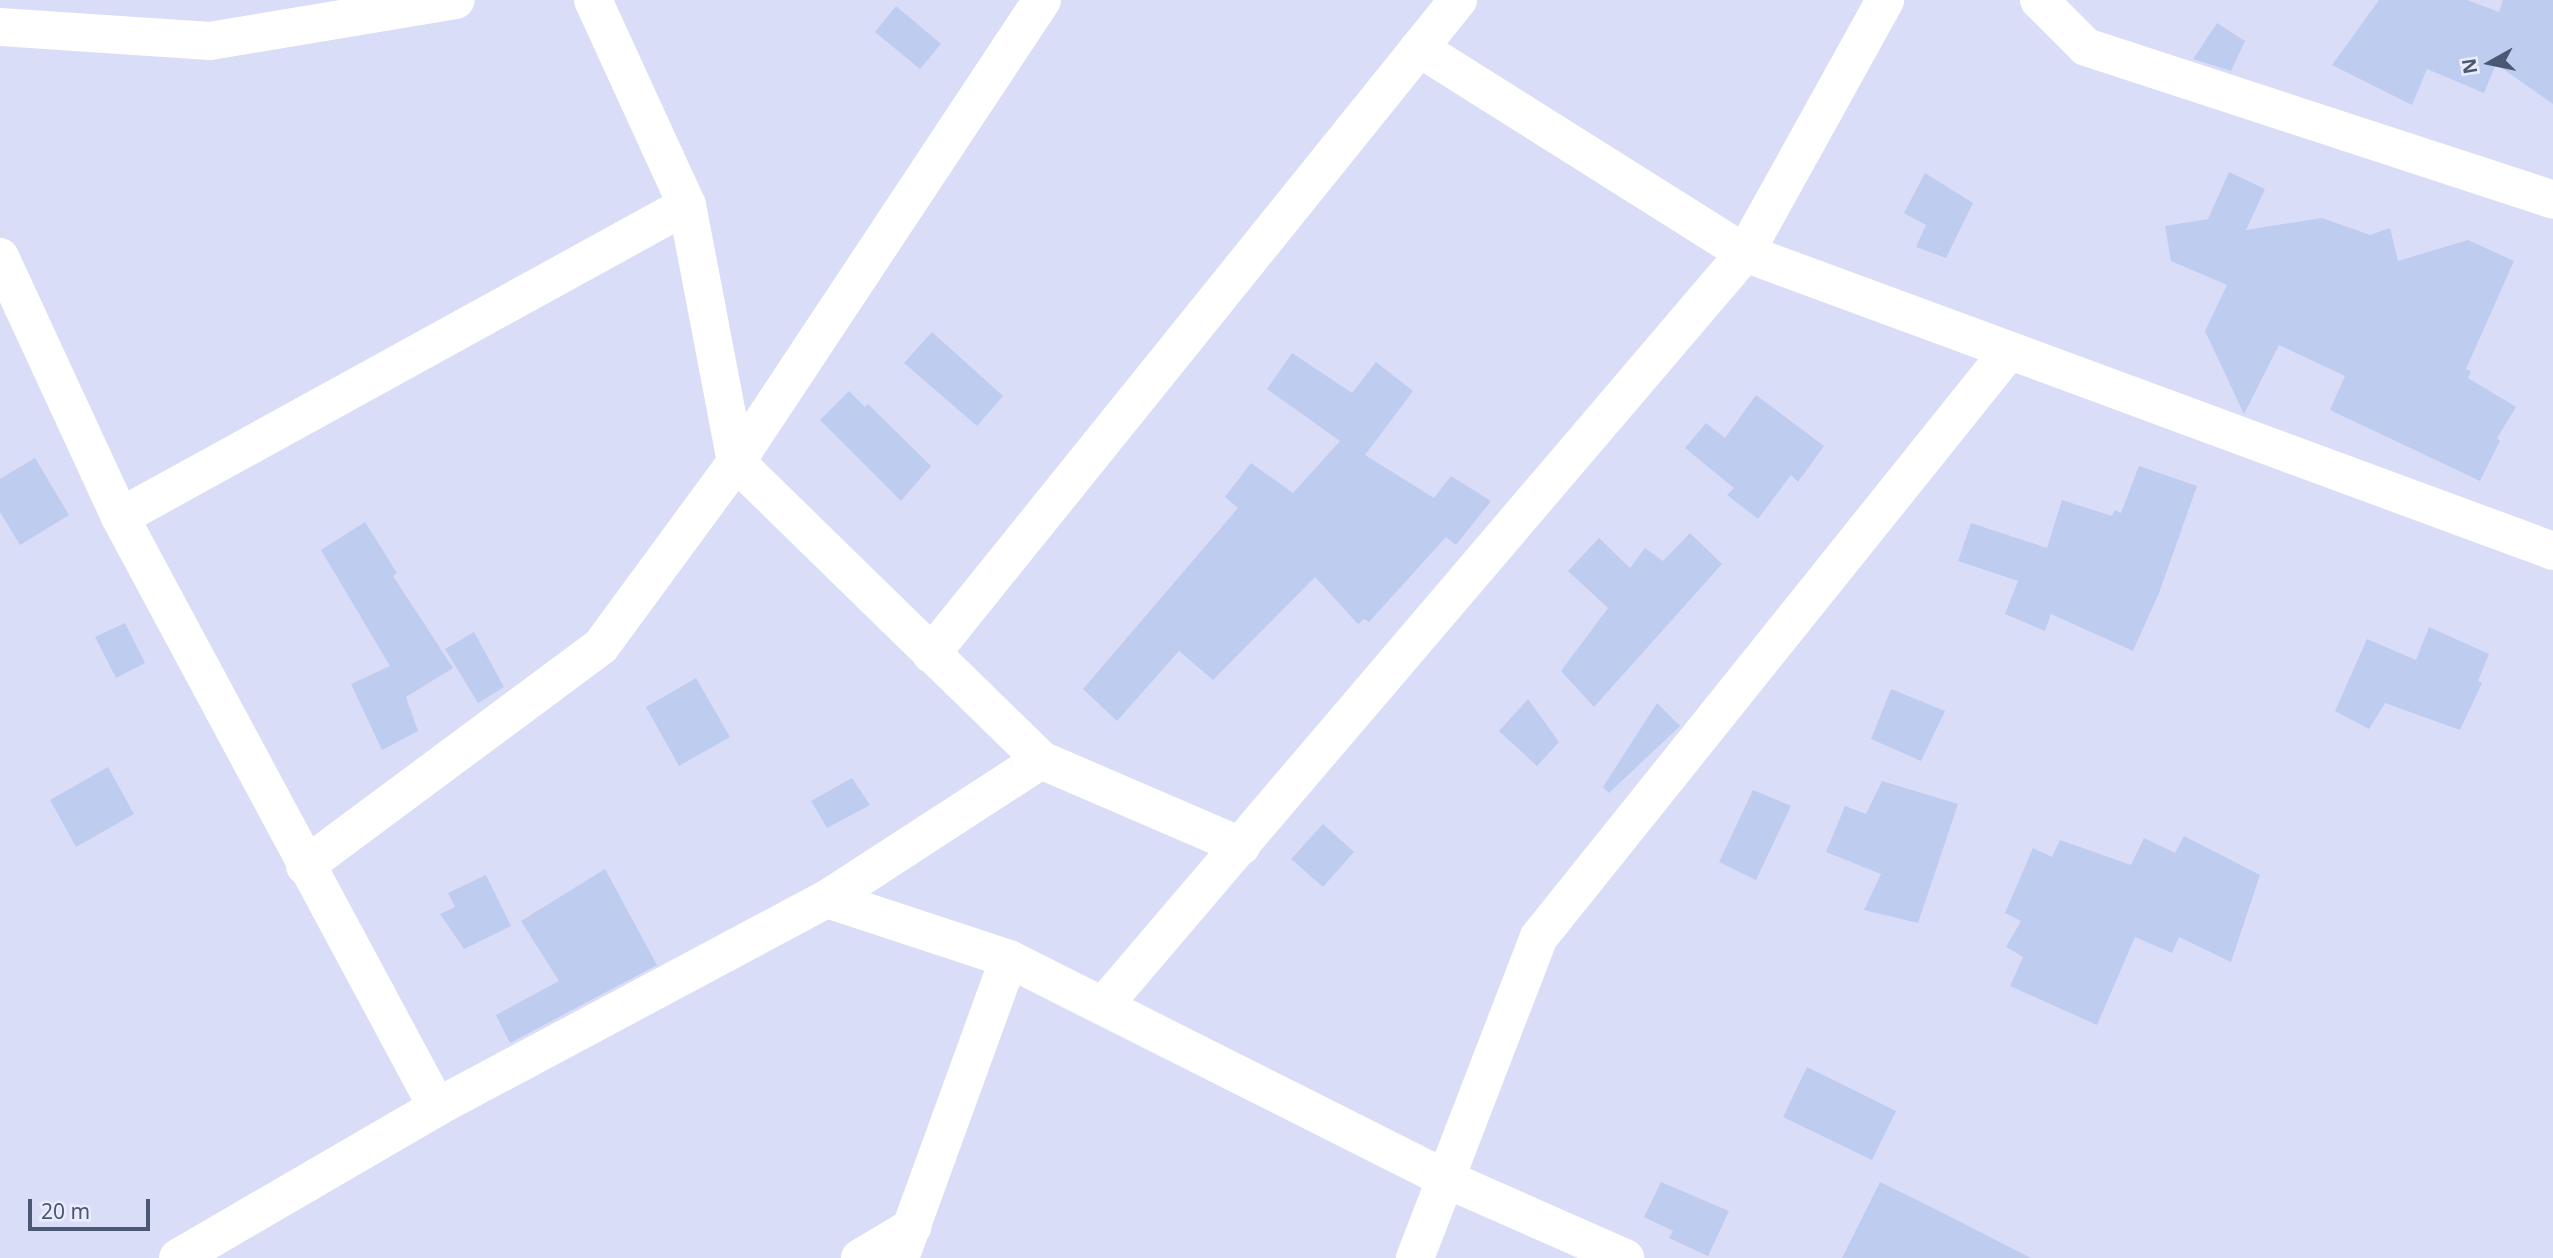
<!DOCTYPE html>
<html>
<head>
<meta charset="utf-8">
<style>
	body { margin:0 }
	#map { position:relative; width:2553px; height:1258px; overflow:hidden; background:#e5e7fb; font-family:"Noto Sans",sans-serif }
	div>[style] { position:absolute }
	.residential>* { inset:0; background:#daddf8 }
	.building>* { inset:0; background:#beccf0 }
	.minor>* { height:38px; margin:-19px; padding:0 19px; transform-origin:19px; border-radius:19px; background:#fff }
	span { translate:-50% -50%; white-space:nowrap; text-align:center; line-height:1.15; -webkit-text-stroke:7px #ebedfe; paint-order:stroke }
	.north { position:absolute; left:2455px; top:28px; width:70px; height:70px; -webkit-text-stroke:5px #ebedfe; paint-order:stroke; rotate:261deg; font-size:19px; font-weight:700; line-height:28px; text-align:center; color:#4b5873 }
	.north::after { content:''; display:block; margin:auto; width:24px; height:32px; background:#4b5873; clip-path:polygon(50% 0,100% 100%,50% 72%,0 100%) }
	.scale { position:absolute; left:28px; top:1199px; width:122px; height:32px; box-sizing:border-box; border:4px solid #4b5873; border-top:0; padding-left:9px; font-size:21px; line-height:24px; white-space:nowrap; color:#4b5873; -webkit-text-stroke:5px #ebedfe; paint-order:stroke }
</style>
</head>
<body>
<div id="map">
	<div class="residential">
		<div style="clip-path:polygon(0 0,2553px 0,2553px 1258px,0 1258px)"></div>
	</div>
	<div class="building">
		<div style="clip-path:polygon(2379px 0,2467px 0,2499px 12px,2503px 0,2553px 0,2553px 104px,2496px 64px,2484px 93px,2427px 69px,2412px 105px,2332px 65px)"></div>
		<div style="clip-path:polygon(896px 6px,941px 44px,920px 69px,875px 32px)"></div>
		<div style="clip-path:polygon(2217px 23px,2245px 41px,2231px 71px,2193px 59px)"></div>
		<div style="clip-path:polygon(2229px 172px,2265px 189px,2246px 230px,2322px 218px,2370px 235px,2390px 228px,2398px 261px,2468px 240px,2514px 261px,2466px 369px,2471px 371px,2468px 378px,2516px 407px,2497px 438px,2500px 441px,2480px 481px,2330px 410px,2345px 376px,2279px 345px,2244px 414px,2205px 331px,2227px 285px,2171px 261px,2165px 226px,2208px 219px)"></div>
		<div style="clip-path:polygon(1925px 173px,1973px 203px,1946px 258px,1916px 247px,1926px 225px,1904px 213px)"></div>
		<div style="clip-path:polygon(932px 332px,1003px 396px,977px 426px,904px 363px)"></div>
		<div style="clip-path:polygon(1292px 353px,1352px 393px,1376px 362px,1413px 391px,1365px 455px,1434px 498px,1451px 476px,1491px 501px,1456px 545px,1446px 537px,1369px 622px,1364px 619px,1358px 624px,1315px 577px,1213px 680px,1179px 651px,1117px 721px,1083px 689px,1238px 508px,1225px 497px,1251px 463px,1293px 493px,1340px 441px,1267px 389px)"></div>
		<div style="clip-path:polygon(849px 391px,865px 407px,868px 404px,931px 466px,901px 501px,820px 420px)"></div>
		<div style="clip-path:polygon(1756px 395px,1824px 446px,1798px 482px,1791px 475px,1758px 519px,1727px 495px,1734px 488px,1685px 448px,1706px 423px,1725px 438px)"></div>
		<div style="clip-path:polygon(35px 458px,69px 515px,20px 545px,0 512px,0 479px)"></div>
		<div style="clip-path:polygon(2139px 466px,2197px 486px,2159px 593px,2133px 651px,2051px 614px,2045px 631px,2005px 614px,2018px 581px,1958px 561px,1971px 523px,2047px 548px,2062px 500px,2112px 516px,2115px 510px,2121px 513px)"></div>
		<div style="clip-path:polygon(365px 522px,397px 573px,393px 576px,453px 668px,406px 697px,418px 731px,382px 750px,351px 684px,390px 666px,321px 550px)"></div>
		<div style="clip-path:polygon(1690px 533px,1722px 564px,1594px 707px,1561px 671px,1608px 608px,1568px 571px,1599px 538px,1630px 568px,1645px 548px,1663px 561px)"></div>
		<div style="clip-path:polygon(125px 623px,145px 663px,116px 678px,95px 637px)"></div>
		<div style="clip-path:polygon(2429px 627px,2489px 654px,2478px 681px,2482px 683px,2460px 730px,2385px 703px,2369px 729px,2335px 711px,2367px 639px,2416px 660px)"></div>
		<div style="clip-path:polygon(474px 632px,504px 687px,478px 703px,445px 649px)"></div>
		<div style="clip-path:polygon(696px 678px,730px 737px,679px 766px,646px 707px)"></div>
		<div style="clip-path:polygon(1891px 689px,1945px 711px,1921px 761px,1871px 739px)"></div>
		<div style="clip-path:polygon(1528px 699px,1559px 742px,1537px 766px,1499px 731px)"></div>
		<div style="clip-path:polygon(1657px 703px,1680px 726px,1609px 793px,1603px 787px)"></div>
		<div style="clip-path:polygon(108px 767px,134px 814px,76px 847px,50px 800px)"></div>
		<div style="clip-path:polygon(852px 778px,870px 805px,827px 828px,811px 801px)"></div>
		<div style="clip-path:polygon(1882px 781px,1958px 804px,1918px 923px,1864px 910px,1881px 874px,1826px 852px,1845px 806px,1866px 814px)"></div>
		<div style="clip-path:polygon(1753px 790px,1791px 806px,1756px 880px,1719px 862px)"></div>
		<div style="clip-path:polygon(1323px 824px,1354px 852px,1323px 887px,1291px 859px)"></div>
		<div style="clip-path:polygon(2184px 836px,2260px 875px,2231px 962px,2179px 937px,2172px 953px,2135px 937px,2097px 1025px,2010px 986px,2023px 957px,2006px 947px,2021px 921px,2005px 913px,2033px 848px,2052px 857px,2060px 840px,2131px 865px,2144px 838px,2175px 853px)"></div>
		<div style="clip-path:polygon(605px 869px,657px 965px,510px 1043px,496px 1015px,559px 981px,521px 921px)"></div>
		<div style="clip-path:polygon(486px 875px,511px 926px,464px 949px,440px 914px,455px 907px,448px 893px)"></div>
		<div style="clip-path:polygon(1807px 1067px,1896px 1111px,1872px 1160px,1783px 1117px)"></div>
		<div style="clip-path:polygon(1661px 1182px,1729px 1211px,1708px 1256px,1669px 1238px,1673px 1231px,1644px 1217px)"></div>
		<div style="clip-path:polygon(1880px 1182px,1935px 1209px,2031px 1258px,1842px 1258px)"></div>
	</div>
	<div class="minor">
		<div style="left:593px;top:0;width:226px;rotate:65.4deg"></div>
		<div style="left:687px;top:205px;width:262px;rotate:79.2deg"></div>
		<div style="left:736px;top:462px;width:426px;rotate:44.3deg"></div>
		<div style="left:1041px;top:760px;width:218px;rotate:23.3deg"></div>
		<div style="left:2039px;top:0;width:66px;rotate:45deg"></div>
		<div style="left:2086px;top:47px;width:491px;rotate:18.1deg"></div>
		<div style="left:0;top:27px;width:210px;rotate:3.8deg"></div>
		<div style="left:210px;top:41px;width:249px;rotate:-9.5deg"></div>
		<div style="left:1419px;top:48px;width:385px;rotate:32.2deg"></div>
		<div style="left:1745px;top:253px;width:861px;rotate:20.24deg"></div>
		<div style="left:0;top:257px;width:286px;rotate:65.2deg"></div>
		<div style="left:120px;top:517px;width:670px;rotate:61.75deg"></div>
		<div style="left:120px;top:517px;width:647px;rotate:-28.82deg"></div>
		<div style="left:931px;top:654px;width:840px;rotate:-51.14deg"></div>
		<div style="left:305px;top:866px;width:369px;rotate:-36.6deg"></div>
		<div style="left:601px;top:646px;width:228px;rotate:-53.7deg"></div>
		<div style="left:736px;top:462px;width:554px;rotate:-56.48deg"></div>
		<div style="left:827px;top:899px;width:192px;rotate:18.2deg"></div>
		<div style="left:1009px;top:959px;width:489px;rotate:26.7deg"></div>
		<div style="left:1446px;top:1179px;width:196px;rotate:23.8deg"></div>
		<div style="left:1103px;top:1006px;width:990px;rotate:-49.55deg"></div>
		<div style="left:1745px;top:253px;width:289px;rotate:-61deg"></div>
		<div style="left:178px;top:1258px;width:300px;rotate:-30.2deg"></div>
		<div style="left:437px;top:1107px;width:442px;rotate:-28.1deg"></div>
		<div style="left:827px;top:899px;width:255px;rotate:-33deg"></div>
		<div style="left:860px;top:1258px;width:61px;rotate:-30.8deg"></div>
		<div style="left:900px;top:1258px;width:318px;rotate:-70deg"></div>
		<div style="left:1415px;top:1258px;width:344px;rotate:-68.9deg"></div>
		<div style="left:1539px;top:937px;width:751px;rotate:-51.27deg"></div>
	</div>
	<div class="north">N</div>
	<div class="scale">20 m</div>
</div>
</body>
</html>
